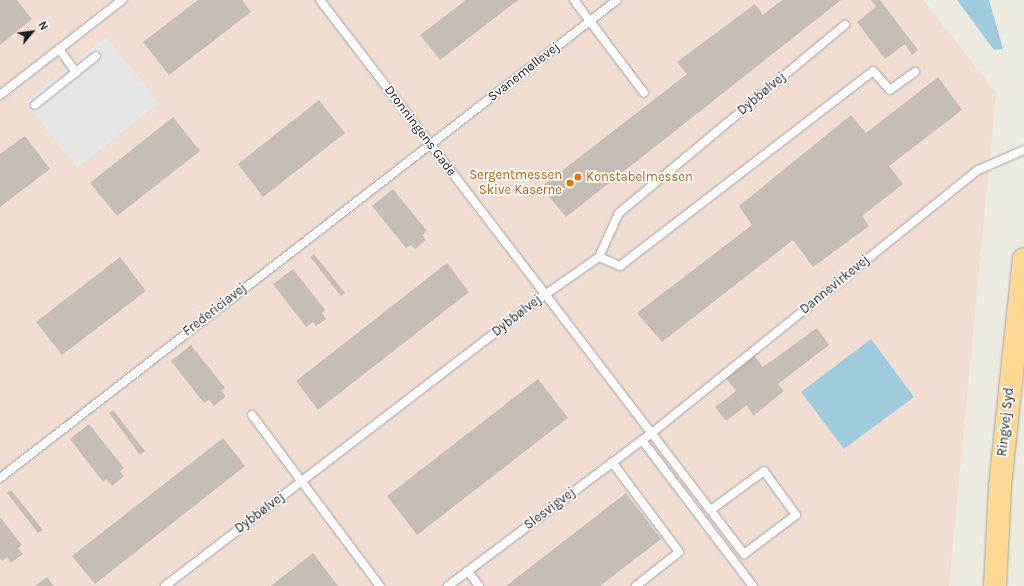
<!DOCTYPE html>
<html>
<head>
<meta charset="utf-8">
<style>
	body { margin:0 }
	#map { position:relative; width:1024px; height:586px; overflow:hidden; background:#edeae0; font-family:Karla,sans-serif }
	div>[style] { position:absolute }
	.military>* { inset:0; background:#f1ddd2 }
	.parking>* { inset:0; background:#e7e7e7 }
	.water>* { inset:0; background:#9ecade }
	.building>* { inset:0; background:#c5bdb3 }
	.roads { filter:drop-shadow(0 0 1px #a2a2a2) drop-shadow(0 0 1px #a2a2a2) }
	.service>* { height:8px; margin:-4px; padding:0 4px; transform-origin:4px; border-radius:4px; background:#fff }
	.primary>* { height:22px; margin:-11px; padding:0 11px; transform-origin:11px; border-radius:11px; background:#ffd993 }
	.dots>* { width:11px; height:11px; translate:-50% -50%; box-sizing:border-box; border:2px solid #fff; border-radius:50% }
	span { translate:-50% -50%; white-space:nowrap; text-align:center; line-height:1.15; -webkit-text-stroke:3.5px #fff; paint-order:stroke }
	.street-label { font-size:13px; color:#1b1b1b }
	.food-label { font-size:13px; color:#c56008 }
	.right { translate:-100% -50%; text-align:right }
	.left { translate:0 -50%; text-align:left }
	.north { position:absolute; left:12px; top:12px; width:40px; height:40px; -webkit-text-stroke:3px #fff; paint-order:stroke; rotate:61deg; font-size:11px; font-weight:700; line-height:16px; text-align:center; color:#1b1b1b }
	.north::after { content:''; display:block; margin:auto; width:14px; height:18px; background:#1b1b1b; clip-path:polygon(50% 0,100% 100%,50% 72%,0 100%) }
</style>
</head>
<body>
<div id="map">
	<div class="military">
		<div style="clip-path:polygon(0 0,923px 0,996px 93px,949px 586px,0 586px)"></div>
	</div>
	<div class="parking">
		<div style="clip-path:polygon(106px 37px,159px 103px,77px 168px,25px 102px)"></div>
	</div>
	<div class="water">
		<div style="clip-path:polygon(957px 0,989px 0,1003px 49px,994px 50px)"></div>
		<div style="clip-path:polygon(871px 339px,914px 397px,844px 449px,801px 392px)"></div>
	</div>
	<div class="building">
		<div style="clip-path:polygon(0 0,17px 0,32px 19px,0 45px)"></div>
		<div style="clip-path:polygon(198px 0,242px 0,251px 12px,169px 75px,143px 42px)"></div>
		<div style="clip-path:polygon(466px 0,518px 0,440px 60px,420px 35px)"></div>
		<div style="clip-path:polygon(782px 0,841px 0,566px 217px,541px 187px,687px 74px,677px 62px,755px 4px,763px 15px)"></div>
		<div style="clip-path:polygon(871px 0,880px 0,918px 50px,912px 55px,905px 44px,885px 59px,857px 22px,876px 7px)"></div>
		<div style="clip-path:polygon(938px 77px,962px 110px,889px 166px,903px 184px,862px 216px,869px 226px,813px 267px,793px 240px,662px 342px,637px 313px,752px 225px,739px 206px,851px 115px,866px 133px)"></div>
		<div style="clip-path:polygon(319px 100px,345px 133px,263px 197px,238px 164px)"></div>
		<div style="clip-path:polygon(173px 117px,200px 151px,117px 216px,90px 183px)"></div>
		<div style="clip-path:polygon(25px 136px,50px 169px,0 207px,0 154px)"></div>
		<div style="clip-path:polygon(393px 189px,427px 231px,422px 235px,426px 240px,415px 249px,411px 245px,406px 248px,372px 206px)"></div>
		<div style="clip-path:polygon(314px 254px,345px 293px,341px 296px,310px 257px)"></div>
		<div style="clip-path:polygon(120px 257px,146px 291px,62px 355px,36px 322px)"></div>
		<div style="clip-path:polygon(447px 263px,469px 292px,318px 410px,296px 381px)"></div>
		<div style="clip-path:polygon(293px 269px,325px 310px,322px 313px,326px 319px,316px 326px,313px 322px,306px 327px,273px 284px)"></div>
		<div style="clip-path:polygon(817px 328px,829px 345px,778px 384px,784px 391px,753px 416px,747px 405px,726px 421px,715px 407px,736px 391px,726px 378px,754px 356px,763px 367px)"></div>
		<div style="clip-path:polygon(191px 345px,225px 388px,221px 391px,226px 396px,214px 406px,209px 400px,204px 403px,171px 361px)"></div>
		<div style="clip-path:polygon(538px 379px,568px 418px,417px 535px,387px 496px)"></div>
		<div style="clip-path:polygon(113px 410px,145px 451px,140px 455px,109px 413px)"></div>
		<div style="clip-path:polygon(89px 424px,124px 468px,120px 471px,124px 476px,112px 486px,106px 479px,103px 482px,70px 439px)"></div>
		<div style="clip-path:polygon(223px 438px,245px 466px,95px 584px,72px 556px)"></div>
		<div style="clip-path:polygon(11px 490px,43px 530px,38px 533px,7px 493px)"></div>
		<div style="clip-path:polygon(626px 493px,661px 539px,600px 586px,506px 586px)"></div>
		<div style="clip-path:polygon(0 517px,22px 545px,18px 548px,23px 554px,11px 563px,7px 557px,2px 561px,0 558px)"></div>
		<div style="clip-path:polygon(313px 553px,338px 586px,271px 586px)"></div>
		<div style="clip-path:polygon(47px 577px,54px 586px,35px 586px)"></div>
	</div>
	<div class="roads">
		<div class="service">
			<div style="left:320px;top:0;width:698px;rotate:52.57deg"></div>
			<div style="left:744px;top:554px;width:65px;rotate:-36.9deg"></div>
			<div style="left:796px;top:515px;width:54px;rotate:-126deg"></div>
			<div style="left:764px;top:471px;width:66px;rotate:143.7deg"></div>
			<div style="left:574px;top:0;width:116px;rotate:53deg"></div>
			<div style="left:59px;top:49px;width:29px;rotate:54deg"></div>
			<div style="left:0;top:95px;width:155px;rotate:-37.9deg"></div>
			<div style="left:35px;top:105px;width:78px;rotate:-38.8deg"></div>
			<div style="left:599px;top:257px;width:23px;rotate:23deg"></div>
			<div style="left:620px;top:266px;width:319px;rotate:-37.6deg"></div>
			<div style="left:873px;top:71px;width:25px;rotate:48deg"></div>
			<div style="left:890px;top:90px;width:31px;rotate:-36deg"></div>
			<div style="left:252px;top:415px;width:214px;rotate:53.2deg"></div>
			<div style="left:642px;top:440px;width:183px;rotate:52.8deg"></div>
			<div style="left:612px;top:462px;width:112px;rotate:53.3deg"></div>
			<div style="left:679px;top:552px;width:55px;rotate:141.7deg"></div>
			<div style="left:0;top:478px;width:780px;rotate:-37.77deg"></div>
			<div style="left:468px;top:571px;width:19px;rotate:54deg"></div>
			<div style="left:165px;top:586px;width:480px;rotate:-37.5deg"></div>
			<div style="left:546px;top:294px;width:65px;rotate:-34.9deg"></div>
			<div style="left:599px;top:257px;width:48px;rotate:-65.6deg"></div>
			<div style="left:619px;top:213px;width:294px;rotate:-39.8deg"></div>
			<div style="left:448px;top:586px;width:256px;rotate:-36.9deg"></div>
			<div style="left:653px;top:432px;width:417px;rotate:-38.9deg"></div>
			<div style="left:978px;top:170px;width:50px;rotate:-23.5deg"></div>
		</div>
		<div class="primary">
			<div style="left:995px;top:586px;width:100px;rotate:-87.1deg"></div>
			<div style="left:1000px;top:486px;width:228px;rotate:-84deg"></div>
		</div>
	</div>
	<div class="dots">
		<div style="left:578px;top:177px;background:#e8710a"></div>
		<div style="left:570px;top:183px;background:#e8710a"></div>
	</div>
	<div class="street-label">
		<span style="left:524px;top:72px;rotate:-38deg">Svanemøllevej</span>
		<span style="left:762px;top:94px;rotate:-40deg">Dybbølvej</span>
		<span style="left:420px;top:131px;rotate:53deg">Dronningens Gade</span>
		<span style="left:835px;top:285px;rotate:-39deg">Dannevirkevej</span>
		<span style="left:215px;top:310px;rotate:-38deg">Fredericiavej</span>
		<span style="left:517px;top:316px;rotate:-38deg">Dybbølvej</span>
		<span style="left:1006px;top:422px;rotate:-84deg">Ringvej Syd</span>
		<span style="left:550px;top:509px;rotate:-37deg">Slesvigvej</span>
		<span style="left:260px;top:513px;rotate:-37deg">Dybbølvej</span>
	</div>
	<div class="food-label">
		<span class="right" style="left:562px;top:183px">Sergentmessen<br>Skive Kaserne</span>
		<span class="left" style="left:586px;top:177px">Konstabelmessen</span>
	</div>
	<div class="north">N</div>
</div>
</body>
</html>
